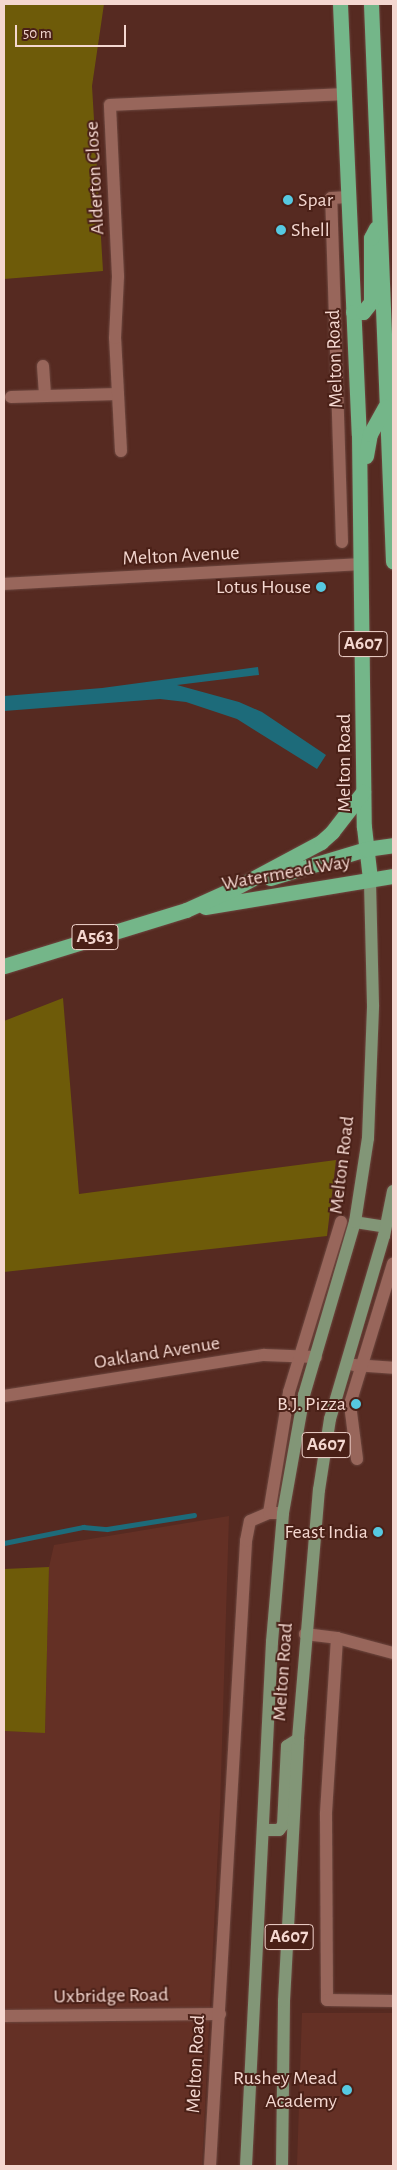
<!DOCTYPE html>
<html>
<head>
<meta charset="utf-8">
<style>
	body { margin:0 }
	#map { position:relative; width:397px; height:2170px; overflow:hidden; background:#562a21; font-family:"Alegreya Sans",sans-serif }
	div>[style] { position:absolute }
	.built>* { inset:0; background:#643025 }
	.green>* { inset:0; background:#6e5b09 }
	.water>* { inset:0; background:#1d6b7a }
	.stream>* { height:4.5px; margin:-2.25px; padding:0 2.25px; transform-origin:2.25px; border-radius:2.25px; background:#1d6b7a }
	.roads { filter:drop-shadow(0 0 1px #6d4840) drop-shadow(0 0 1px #6d4840) }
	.street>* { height:12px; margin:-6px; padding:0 6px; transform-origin:6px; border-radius:6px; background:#98665b }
	.primary>* { height:12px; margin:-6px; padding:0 6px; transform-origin:6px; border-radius:6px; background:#829677 }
	.highway>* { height:15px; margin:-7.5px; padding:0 7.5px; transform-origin:7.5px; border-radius:7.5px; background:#74b689 }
	.dots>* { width:14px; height:14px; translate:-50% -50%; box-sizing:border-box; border:2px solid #4a2017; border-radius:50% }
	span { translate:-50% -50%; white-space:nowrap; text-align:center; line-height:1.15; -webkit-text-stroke:4px #4a2017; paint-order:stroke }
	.shield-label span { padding:1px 4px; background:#4a2017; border:1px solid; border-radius:4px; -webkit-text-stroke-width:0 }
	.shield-label { font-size:19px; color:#f4d7d0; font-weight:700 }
	.street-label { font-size:20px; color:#f4d7d0 }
	.poi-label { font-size:20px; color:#f4d7d0 }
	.left { translate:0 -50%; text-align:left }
	.right { translate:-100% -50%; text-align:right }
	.frame { position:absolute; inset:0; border:5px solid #f4d7d0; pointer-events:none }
	.scale { position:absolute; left:15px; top:25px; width:111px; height:22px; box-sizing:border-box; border:2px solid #f4d7d0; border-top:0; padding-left:6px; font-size:15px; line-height:18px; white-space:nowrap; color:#f4d7d0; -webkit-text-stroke:4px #4a2017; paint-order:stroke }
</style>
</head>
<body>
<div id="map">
	<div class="built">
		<div style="clip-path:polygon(229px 1516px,220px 1808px,202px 2166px,4px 2166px,4px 1731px,45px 1732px,49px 1567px,54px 1545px)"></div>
		<div style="clip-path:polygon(302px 2013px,393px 2013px,393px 2166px,297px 2166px)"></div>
	</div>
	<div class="green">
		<div style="clip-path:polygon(4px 4px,104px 4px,92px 86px,103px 271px,4px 279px)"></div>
		<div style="clip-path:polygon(63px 998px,79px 1194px,336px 1160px,327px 1236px,4px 1272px,4px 1021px)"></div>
		<div style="clip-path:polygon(49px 1567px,45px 1733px,4px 1731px,4px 1569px)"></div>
	</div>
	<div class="water">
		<div style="clip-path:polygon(258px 667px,259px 675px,177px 685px,239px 702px,262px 712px,326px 755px,317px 769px,237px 719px,186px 702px,160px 699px,4px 711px,4px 696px,102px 688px)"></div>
	</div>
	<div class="stream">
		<div style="left:4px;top:1543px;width:81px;rotate:-11.4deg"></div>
		<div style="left:83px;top:1527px;width:24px;rotate:5deg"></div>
		<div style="left:107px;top:1529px;width:88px;rotate:-9.1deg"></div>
	</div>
	<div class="roads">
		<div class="street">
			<div style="left:43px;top:366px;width:29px;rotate:86deg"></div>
			<div style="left:11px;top:397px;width:107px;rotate:-1.6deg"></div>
			<div style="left:121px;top:451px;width:113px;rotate:-93deg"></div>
			<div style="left:115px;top:338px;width:62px;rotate:-87.2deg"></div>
			<div style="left:118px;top:276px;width:171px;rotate:-92.7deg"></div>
			<div style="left:110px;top:105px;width:235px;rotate:-2.7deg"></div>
			<div style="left:342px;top:542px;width:344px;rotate:-91.8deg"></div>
			<div style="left:331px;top:198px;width:18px;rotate:-3deg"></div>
			<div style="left:4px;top:584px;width:357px;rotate:-3.2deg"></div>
			<div style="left:354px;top:1365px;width:39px;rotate:4deg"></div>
			<div style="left:4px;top:1396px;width:263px;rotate:-9deg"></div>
			<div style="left:264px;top:1355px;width:52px;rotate:2.2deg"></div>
			<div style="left:357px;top:1459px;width:55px;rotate:-97.3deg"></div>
			<div style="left:350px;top:1404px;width:147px;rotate:-73deg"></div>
			<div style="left:269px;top:1513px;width:123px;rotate:-80.6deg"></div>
			<div style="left:289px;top:1392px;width:178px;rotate:-73deg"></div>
			<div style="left:305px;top:1634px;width:32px;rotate:7deg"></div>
			<div style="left:337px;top:1638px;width:58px;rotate:15deg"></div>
			<div style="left:337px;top:1638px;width:177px;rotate:93.6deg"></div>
			<div style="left:326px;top:1815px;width:185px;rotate:89.7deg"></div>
			<div style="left:327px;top:2000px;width:66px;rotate:0.9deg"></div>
			<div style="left:4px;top:2016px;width:216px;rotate:-0.5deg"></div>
			<div style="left:210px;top:2166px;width:626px;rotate:-86.7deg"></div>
			<div style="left:246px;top:1541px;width:20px;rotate:-79deg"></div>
			<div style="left:250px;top:1521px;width:21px;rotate:-23deg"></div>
			<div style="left:269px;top:1513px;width:14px"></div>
		</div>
		<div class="primary">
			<div style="left:355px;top:1222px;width:30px;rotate:9deg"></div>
			<div style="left:265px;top:1830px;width:14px"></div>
			<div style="left:279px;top:1830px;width:6px;rotate:-51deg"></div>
			<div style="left:283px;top:1825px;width:79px;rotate:-87.1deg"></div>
			<div style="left:287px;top:1746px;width:13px;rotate:-32deg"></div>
			<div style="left:246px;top:2166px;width:525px;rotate:-87.16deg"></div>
			<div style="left:272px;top:1642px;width:129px;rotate:-85.1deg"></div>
			<div style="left:283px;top:1513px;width:120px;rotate:-79.9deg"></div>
			<div style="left:304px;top:1395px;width:180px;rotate:-73.6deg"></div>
			<div style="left:355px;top:1222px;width:85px;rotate:-81.2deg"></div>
			<div style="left:368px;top:1138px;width:133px;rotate:-87.8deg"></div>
			<div style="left:373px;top:1005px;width:126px;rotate:-91.4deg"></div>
			<div style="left:282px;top:2166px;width:165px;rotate:-89.3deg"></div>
			<div style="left:284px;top:2001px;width:262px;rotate:-86.9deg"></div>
			<div style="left:298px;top:1739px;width:250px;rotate:-85.2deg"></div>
			<div style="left:319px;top:1490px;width:72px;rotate:-81.2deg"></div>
			<div style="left:330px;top:1419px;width:191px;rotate:-73.6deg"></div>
			<div style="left:384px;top:1236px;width:46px;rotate:-78.7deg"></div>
		</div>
		<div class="highway">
			<div style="left:340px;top:4px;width:431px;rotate:87.5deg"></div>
			<div style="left:359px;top:435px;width:392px;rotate:89.3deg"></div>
			<div style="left:364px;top:827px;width:52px;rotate:83.4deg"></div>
			<div style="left:371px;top:4px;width:558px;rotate:87.74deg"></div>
			<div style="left:353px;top:312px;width:10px"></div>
			<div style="left:363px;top:312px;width:13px;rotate:-51deg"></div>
			<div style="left:371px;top:302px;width:64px;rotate:-90deg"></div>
			<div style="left:371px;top:238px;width:11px;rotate:-63deg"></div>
			<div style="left:366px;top:456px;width:22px;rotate:-80deg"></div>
			<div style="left:370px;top:434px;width:31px;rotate:-61deg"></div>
			<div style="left:270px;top:878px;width:100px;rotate:-16.8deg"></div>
			<div style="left:366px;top:849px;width:27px;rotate:-8deg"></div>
			<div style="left:205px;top:907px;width:191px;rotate:-9.4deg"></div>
			<div style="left:4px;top:966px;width:190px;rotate:-17.1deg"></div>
			<div style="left:186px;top:910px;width:54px;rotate:-24.2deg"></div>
			<div style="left:235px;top:888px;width:98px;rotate:-28.1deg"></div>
			<div style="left:321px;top:842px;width:15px;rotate:-42deg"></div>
			<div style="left:332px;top:832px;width:51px;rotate:-52.2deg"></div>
		</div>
	</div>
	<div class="dots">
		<div style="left:288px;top:200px;background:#56c9e1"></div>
		<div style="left:281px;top:230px;background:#56c9e1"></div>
		<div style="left:321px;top:587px;background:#56c9e1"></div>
		<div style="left:356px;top:1404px;background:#56c9e1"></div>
		<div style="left:378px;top:1532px;background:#56c9e1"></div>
		<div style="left:347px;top:2090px;background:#56c9e1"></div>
	</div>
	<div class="shield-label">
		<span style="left:363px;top:644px">A607</span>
		<span style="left:95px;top:937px">A563</span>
		<span style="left:326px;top:1445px">A607</span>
		<span style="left:289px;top:1937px">A607</span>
	</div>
	<div class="street-label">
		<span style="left:95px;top:178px;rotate:-93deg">Alderton Close</span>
		<span style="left:335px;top:359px;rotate:-92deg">Melton Road</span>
		<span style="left:181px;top:556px;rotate:-3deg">Melton Avenue</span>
		<span style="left:344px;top:763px;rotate:-90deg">Melton Road</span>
		<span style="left:286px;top:873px;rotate:-10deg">Watermead Way</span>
		<span style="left:342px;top:1165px;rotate:-83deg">Melton Road</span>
		<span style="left:157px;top:1353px;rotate:-9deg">Oakland Avenue</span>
		<span style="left:283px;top:1672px;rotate:-86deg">Melton Road</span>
		<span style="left:111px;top:1996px;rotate:-1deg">Uxbridge Road</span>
		<span style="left:196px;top:2064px;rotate:-87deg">Melton Road</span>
	</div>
	<div class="poi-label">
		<span class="left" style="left:298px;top:200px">Spar</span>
		<span class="left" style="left:291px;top:230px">Shell</span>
		<span class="right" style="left:311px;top:587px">Lotus House</span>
		<span class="right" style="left:346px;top:1404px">B.J. Pizza</span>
		<span class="right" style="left:368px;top:1532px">Feast India</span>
		<span class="right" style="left:337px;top:2090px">Rushey Mead<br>Academy</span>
	</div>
	<div class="frame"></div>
	<div class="scale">50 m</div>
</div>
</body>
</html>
